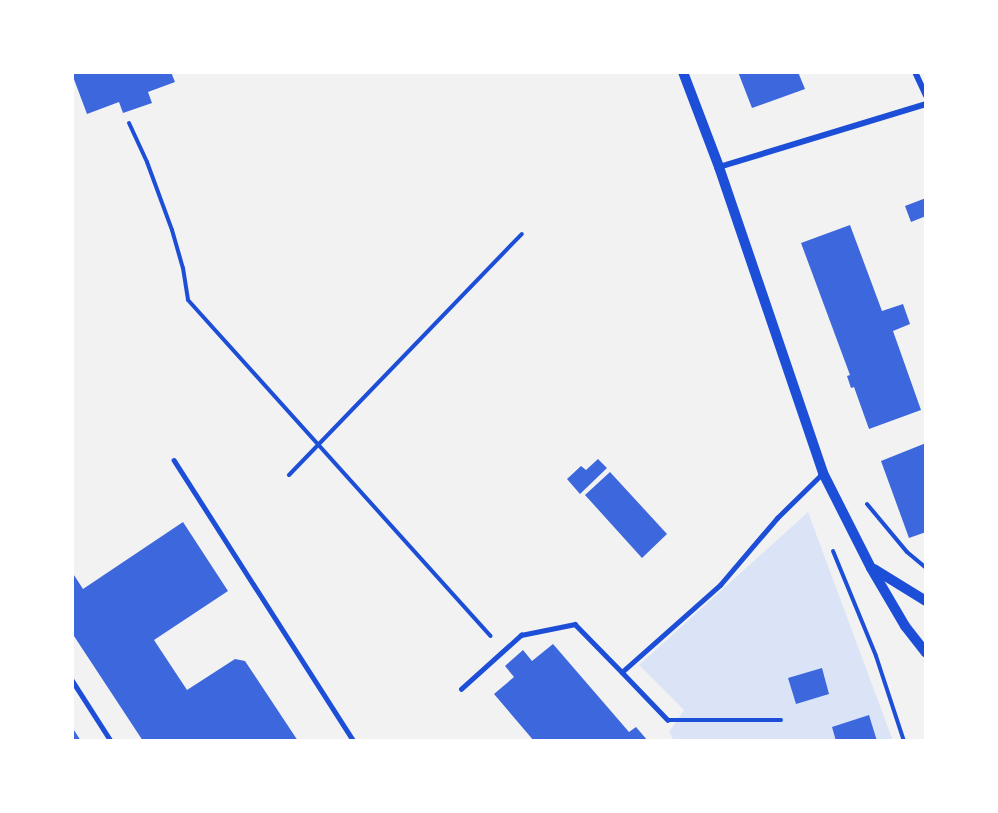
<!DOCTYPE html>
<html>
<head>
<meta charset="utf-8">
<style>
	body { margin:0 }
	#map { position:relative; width:998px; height:813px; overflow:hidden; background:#f2f2f2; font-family:Inter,sans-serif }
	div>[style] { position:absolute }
	.green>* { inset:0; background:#dbe4f7 }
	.building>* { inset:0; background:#3d67dc }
	.path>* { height:4px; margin:-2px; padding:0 2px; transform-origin:2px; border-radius:2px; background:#1d4ed8 }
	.service>* { height:4.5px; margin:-2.25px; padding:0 2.25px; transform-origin:2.25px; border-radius:2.25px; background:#1d4ed8 }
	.minor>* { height:6px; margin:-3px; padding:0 3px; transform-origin:3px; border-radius:3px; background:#1d4ed8 }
	.tertiary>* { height:10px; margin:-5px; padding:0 5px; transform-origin:5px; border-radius:5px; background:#1d4ed8 }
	span { translate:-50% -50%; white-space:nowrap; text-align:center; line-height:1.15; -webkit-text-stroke:5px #fff; paint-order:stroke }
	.frame { position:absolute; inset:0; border:74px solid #fff; pointer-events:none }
</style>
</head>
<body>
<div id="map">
	<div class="green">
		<div style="clip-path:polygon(808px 512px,893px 741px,674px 741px,669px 732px,684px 710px,639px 665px)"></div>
	</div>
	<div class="building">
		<div style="clip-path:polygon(171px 72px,175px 82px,148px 92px,152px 103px,123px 113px,119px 102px,87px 114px,72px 74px)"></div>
		<div style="clip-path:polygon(738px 72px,798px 72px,805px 89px,752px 108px)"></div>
		<div style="clip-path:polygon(926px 198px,926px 216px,911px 222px,905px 206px)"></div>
		<div style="clip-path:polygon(850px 225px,882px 311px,903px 304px,910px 324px,893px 331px,921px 410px,869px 429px,854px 387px,851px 388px,847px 376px,850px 375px,801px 243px)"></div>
		<div style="clip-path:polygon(926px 443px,926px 532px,909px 538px,881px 461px)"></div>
		<div style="clip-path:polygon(598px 459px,607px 468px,580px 494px,567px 479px,581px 466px,586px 470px)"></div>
		<div style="clip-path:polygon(610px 472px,667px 534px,642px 558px,585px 495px)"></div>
		<div style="clip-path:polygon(183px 522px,228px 591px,154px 640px,187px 690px,235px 659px,245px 661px,298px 741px,143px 741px,72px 633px,72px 572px,83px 589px)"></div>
		<div style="clip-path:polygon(553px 644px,629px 732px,636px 727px,648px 741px,534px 741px,494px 694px,514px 677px,505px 666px,523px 650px,532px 661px)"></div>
		<div style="clip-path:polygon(822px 668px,829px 694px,796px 704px,788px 678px)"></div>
		<div style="clip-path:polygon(869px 715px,877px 741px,836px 741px,832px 727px)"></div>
		<div style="clip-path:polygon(72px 727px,81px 741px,72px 741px)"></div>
	</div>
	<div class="path">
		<div style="left:129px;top:123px;width:43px;rotate:65.2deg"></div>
		<div style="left:147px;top:162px;width:72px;rotate:69.8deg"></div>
		<div style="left:172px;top:230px;width:40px;rotate:74deg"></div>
		<div style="left:183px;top:268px;width:32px;rotate:81deg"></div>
		<div style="left:188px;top:300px;width:452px;rotate:48deg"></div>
		<div style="left:289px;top:475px;width:335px;rotate:-46deg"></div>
		<div style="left:867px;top:504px;width:62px;rotate:50.2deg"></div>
		<div style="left:907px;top:552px;width:25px;rotate:40deg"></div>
		<div style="left:833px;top:551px;width:113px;rotate:67.7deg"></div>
		<div style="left:876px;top:656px;width:89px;rotate:71.8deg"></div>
	</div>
	<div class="service">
		<div style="left:174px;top:460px;width:334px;rotate:57.4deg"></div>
		<div style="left:622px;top:672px;width:66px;rotate:46.2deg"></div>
		<div style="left:668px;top:720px;width:113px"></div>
		<div style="left:72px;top:680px;width:72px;rotate:57.4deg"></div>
		<div style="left:461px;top:689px;width:81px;rotate:-42deg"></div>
		<div style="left:521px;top:635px;width:55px;rotate:-11.5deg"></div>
		<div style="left:575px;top:624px;width:67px;rotate:45.6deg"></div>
		<div style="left:622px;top:672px;width:131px;rotate:-41.6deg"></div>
		<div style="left:720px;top:585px;width:88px;rotate:-49.6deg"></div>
		<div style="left:777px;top:518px;width:64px;rotate:-44.4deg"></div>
	</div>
	<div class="minor">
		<div style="left:915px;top:72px;width:26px;rotate:65deg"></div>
		<div style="left:719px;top:167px;width:216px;rotate:-16.9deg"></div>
	</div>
	<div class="tertiary">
		<div style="left:683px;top:72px;width:102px;rotate:69.2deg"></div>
		<div style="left:719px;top:167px;width:323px;rotate:71.2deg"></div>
		<div style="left:823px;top:473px;width:106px;rotate:63.2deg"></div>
		<div style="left:871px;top:568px;width:67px;rotate:59.6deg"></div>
		<div style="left:905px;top:626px;width:34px;rotate:52deg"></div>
		<div style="left:874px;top:569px;width:61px;rotate:31.6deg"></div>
	</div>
	<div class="frame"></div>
</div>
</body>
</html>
